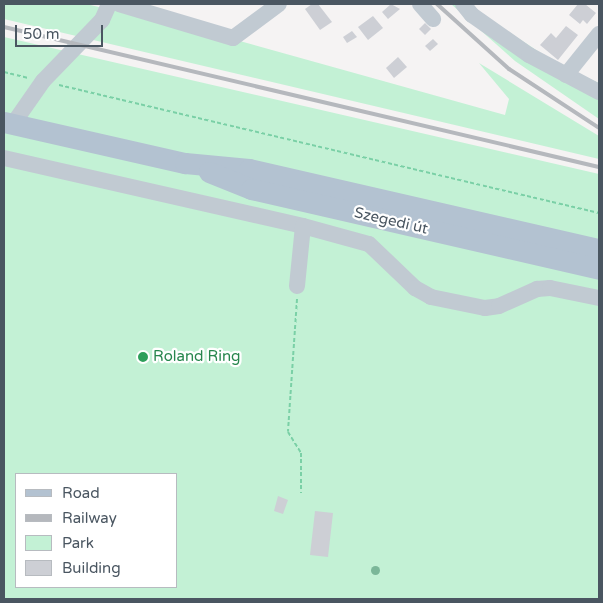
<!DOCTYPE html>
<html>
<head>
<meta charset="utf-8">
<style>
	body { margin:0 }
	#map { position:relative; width:603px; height:603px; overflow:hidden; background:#f5f3f3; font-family:"Varela Round",sans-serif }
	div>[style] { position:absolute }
	.green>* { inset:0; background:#c3f1d5 }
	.building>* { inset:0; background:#cdcfd5 }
	.path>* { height:2px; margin-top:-1px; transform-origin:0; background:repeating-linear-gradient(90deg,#7ad0a6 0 4px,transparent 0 6.5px) }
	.minor>* { height:16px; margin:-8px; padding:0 8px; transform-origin:8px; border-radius:8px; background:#c1cad2 }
	.major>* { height:21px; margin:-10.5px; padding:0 10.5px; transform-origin:10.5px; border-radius:10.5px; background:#b3c2d1 }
	.rail>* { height:4px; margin:-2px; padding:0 2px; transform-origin:2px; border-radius:2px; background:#b5b8bd }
	.trees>* { width:9px; height:9px; margin:-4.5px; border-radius:50%; background:#7bb799 }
	.dots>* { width:14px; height:14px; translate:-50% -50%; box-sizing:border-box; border:2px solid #fff; border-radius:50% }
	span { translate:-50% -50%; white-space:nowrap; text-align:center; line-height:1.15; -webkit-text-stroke:4.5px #fff; paint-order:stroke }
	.street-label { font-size:15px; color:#4a5661 }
	.leisure-label { font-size:15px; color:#27864d }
	.left { translate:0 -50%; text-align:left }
	.frame { position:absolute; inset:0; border:5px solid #4a5661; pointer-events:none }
	.legend { position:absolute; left:15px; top:473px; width:162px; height:115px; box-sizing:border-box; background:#fff; border:1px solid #b7bbc0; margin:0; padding:6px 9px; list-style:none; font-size:15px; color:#4a5661 }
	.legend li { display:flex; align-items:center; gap:10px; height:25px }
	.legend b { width:25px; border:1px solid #b7bbc0 }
	.scale { position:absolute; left:15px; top:25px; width:88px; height:22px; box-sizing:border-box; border:2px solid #4a5661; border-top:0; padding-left:6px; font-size:15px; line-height:18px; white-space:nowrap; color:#4a5661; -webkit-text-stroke:4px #fff; paint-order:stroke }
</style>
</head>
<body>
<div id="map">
	<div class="green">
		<div style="clip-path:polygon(4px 4px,86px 4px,211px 33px,505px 115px,509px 99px,479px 63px,599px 136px,599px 159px,4px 19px)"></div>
		<div style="clip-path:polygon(451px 4px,471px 4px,477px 11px,559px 65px,599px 83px,599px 119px,515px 61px)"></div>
		<div style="clip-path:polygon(evenodd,4px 37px,599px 174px,599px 599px,4px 599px,4px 37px,16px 474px,176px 474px,176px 587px,16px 587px,16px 474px)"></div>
	</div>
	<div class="building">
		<div style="clip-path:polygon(312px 4px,318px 4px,332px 22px,320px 30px,305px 9px)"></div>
		<div style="clip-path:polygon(391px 4px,400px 9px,388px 19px,382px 12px)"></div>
		<div style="clip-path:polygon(578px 4px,585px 4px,596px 13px,587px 24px,583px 20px,580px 24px,569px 15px)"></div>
		<div style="clip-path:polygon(373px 16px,383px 28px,368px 40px,358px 27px)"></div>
		<div style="clip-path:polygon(425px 23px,431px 29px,425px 35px,419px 29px)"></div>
		<div style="clip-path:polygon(566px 26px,578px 35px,558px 60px,540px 45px,551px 33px,556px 38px)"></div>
		<div style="clip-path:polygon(352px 31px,357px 37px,347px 43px,343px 37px)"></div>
		<div style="clip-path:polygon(433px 39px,438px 44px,430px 51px,425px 46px)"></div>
		<div style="clip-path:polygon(398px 57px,407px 67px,394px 78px,386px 68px)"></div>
		<div style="clip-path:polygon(278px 496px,288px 500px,283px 514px,274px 511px)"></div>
		<div style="clip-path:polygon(315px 511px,333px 513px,328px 557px,310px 555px)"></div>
	</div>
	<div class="path">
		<div style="left:4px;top:72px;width:25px;rotate:14deg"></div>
		<div style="left:59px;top:85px;width:555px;rotate:13.34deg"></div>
		<div style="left:297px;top:299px;width:133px;rotate:93.9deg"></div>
		<div style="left:288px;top:432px;width:25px;rotate:58deg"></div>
		<div style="left:301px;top:453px;width:40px;rotate:90deg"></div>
	</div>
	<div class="minor">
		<div style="left:119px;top:4px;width:119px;rotate:16.6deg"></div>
		<div style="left:233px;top:38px;width:57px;rotate:-36.5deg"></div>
		<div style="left:420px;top:4px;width:20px;rotate:49deg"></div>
		<div style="left:463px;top:4px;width:14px;rotate:51deg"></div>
		<div style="left:472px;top:15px;width:70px;rotate:35.1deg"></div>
		<div style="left:529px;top:55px;width:79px;rotate:27.9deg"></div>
		<div style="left:566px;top:75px;width:53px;rotate:-51.2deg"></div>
		<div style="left:13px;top:124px;width:52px;rotate:-55.1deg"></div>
		<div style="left:43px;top:81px;width:85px;rotate:-46deg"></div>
		<div style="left:102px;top:20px;width:17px;rotate:-66deg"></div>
		<div style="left:4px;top:158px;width:307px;rotate:12.8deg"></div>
		<div style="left:303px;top:226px;width:68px;rotate:15.3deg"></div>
		<div style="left:369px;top:244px;width:64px;rotate:43.7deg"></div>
		<div style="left:415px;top:288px;width:18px;rotate:29deg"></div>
		<div style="left:431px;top:297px;width:55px;rotate:11.5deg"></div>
		<div style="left:485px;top:308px;width:14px;rotate:-8deg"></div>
		<div style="left:499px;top:306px;width:42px;rotate:-24.1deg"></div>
		<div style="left:537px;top:289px;width:13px;rotate:-4deg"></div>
		<div style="left:550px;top:288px;width:50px;rotate:11.5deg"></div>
		<div style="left:297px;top:286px;width:60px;rotate:-84.3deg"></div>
	</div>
	<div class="major">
		<div style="left:4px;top:122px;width:186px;rotate:12.8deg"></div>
		<div style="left:185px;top:163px;width:64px;rotate:5.4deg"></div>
		<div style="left:249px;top:169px;width:359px;rotate:12.9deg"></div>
		<div style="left:209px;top:172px;width:45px;rotate:22deg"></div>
		<div style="left:251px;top:189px;width:357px;rotate:12.9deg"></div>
	</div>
	<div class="rail">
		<div style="left:437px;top:4px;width:97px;rotate:42.1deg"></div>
		<div style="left:509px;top:69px;width:108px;rotate:33.2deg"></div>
		<div style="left:4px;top:27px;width:611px;rotate:13.24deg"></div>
	</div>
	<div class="trees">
		<div style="left:375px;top:570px"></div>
	</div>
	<div class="dots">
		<div style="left:143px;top:357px;background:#2e9e5b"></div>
	</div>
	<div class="street-label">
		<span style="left:391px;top:221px;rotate:13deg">Szegedi út</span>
	</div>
	<div class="leisure-label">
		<span class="left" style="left:153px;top:357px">Roland Ring</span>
	</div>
	<div class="frame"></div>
	<ul class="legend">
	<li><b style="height:6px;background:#b3c2d1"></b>Road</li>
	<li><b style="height:6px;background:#b5b8bd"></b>Railway</li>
	<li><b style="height:14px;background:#c3f1d5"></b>Park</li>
	<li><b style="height:14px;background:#cdcfd5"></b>Building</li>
	</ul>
	<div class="scale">50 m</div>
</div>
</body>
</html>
